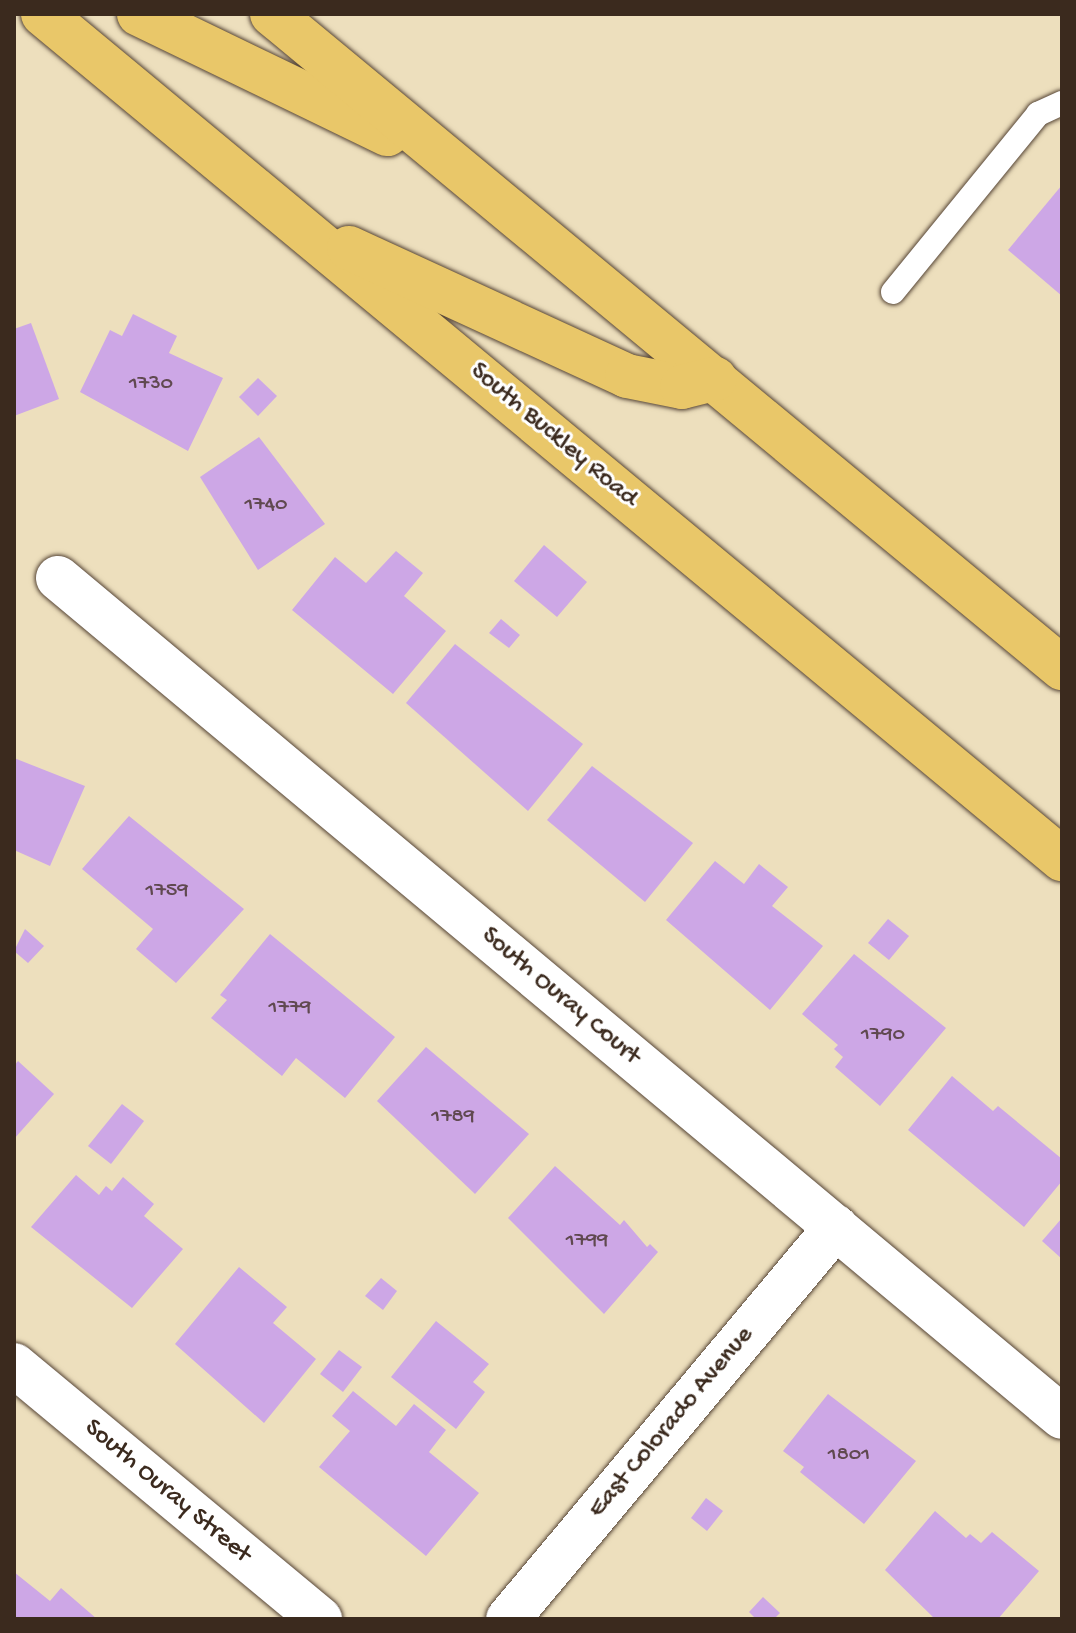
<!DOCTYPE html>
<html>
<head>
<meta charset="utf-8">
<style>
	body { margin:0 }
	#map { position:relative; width:1076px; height:1633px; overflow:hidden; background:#eddfbd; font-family:"Gochi Hand",sans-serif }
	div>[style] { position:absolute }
	.building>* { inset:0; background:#cda7e6 }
	.roads { filter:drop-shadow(0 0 2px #564536) drop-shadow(0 0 2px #564536) }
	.service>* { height:24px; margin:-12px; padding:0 12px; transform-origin:12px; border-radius:12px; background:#fff }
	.minor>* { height:44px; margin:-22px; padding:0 22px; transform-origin:22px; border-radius:22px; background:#fff }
	.primary>* { height:44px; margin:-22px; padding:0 22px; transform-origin:22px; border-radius:22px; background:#e9c769 }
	span { translate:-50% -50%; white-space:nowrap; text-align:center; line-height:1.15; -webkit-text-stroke:6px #fff; paint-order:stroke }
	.number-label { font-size:22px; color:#604950 }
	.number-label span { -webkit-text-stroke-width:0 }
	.street-label { font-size:26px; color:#3b2a1e }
	.frame { position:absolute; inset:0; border:16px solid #3b2a1e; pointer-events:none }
</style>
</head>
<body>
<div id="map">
	<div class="building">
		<div style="clip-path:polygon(1062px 185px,1062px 296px,1008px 250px)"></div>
		<div style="clip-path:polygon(133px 314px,177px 336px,169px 353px,223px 378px,188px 451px,80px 392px,110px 330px,122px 336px)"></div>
		<div style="clip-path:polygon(31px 323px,59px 399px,14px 416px,14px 329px)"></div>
		<div style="clip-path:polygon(258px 378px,277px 396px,258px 416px,239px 397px)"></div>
		<div style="clip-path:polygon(259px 437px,325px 524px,258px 570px,200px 477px)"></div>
		<div style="clip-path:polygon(544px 545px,587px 582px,557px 617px,514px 581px)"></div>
		<div style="clip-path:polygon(396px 551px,423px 573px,404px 596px,446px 631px,393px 694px,292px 610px,335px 557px,366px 583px)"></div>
		<div style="clip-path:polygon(501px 619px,520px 635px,509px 648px,489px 633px)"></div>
		<div style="clip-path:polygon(455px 644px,583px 744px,528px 811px,406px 703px)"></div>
		<div style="clip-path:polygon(14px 758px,85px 786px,50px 866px,14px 850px)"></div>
		<div style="clip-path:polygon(592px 766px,693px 843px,645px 902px,547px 820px)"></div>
		<div style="clip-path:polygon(129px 816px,244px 909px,176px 983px,136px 949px,153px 929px,82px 869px)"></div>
		<div style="clip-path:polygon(715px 861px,744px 884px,759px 864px,788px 887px,772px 906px,823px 946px,770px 1010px,666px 920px)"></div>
		<div style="clip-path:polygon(888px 919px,909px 936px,889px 960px,868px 943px)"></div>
		<div style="clip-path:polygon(25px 929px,44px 946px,28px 963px,14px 951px)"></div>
		<div style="clip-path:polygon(270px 934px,395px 1037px,345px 1098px,296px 1058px,282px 1076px,211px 1018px,227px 1000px,220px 995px)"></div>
		<div style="clip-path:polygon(854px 954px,946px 1028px,880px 1106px,835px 1067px,843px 1057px,834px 1049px,838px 1045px,802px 1014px)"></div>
		<div style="clip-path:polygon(426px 1047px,529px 1134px,475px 1194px,377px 1101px)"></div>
		<div style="clip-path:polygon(18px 1061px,54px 1094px,14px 1139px,14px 1066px)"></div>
		<div style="clip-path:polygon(952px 1076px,993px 1111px,998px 1106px,1062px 1159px,1062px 1181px,1024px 1227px,908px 1130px)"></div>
		<div style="clip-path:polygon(122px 1104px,144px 1121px,111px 1164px,88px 1146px)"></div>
		<div style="clip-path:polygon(555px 1166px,620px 1225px,624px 1220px,647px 1247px,650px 1244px,658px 1252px,604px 1314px,508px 1218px)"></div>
		<div style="clip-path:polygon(76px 1175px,99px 1195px,106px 1186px,112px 1191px,123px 1177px,154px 1204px,144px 1216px,183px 1249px,132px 1308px,31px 1227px)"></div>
		<div style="clip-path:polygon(1062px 1218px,1062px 1259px,1042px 1241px)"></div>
		<div style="clip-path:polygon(239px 1267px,287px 1307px,273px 1323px,316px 1359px,264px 1423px,175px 1344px)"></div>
		<div style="clip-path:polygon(381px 1278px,397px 1291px,383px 1310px,365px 1296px)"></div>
		<div style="clip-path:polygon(436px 1321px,489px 1364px,473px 1382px,485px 1392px,456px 1429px,391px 1377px)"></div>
		<div style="clip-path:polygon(339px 1350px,362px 1367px,343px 1392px,320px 1374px)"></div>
		<div style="clip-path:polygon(353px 1391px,396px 1426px,414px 1404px,446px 1430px,429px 1452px,479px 1493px,426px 1556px,319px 1467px,350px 1431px,332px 1416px)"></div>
		<div style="clip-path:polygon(828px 1394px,916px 1461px,864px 1524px,800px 1472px,804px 1467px,783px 1451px)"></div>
		<div style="clip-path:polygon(706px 1498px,723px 1511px,707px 1531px,691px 1518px)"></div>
		<div style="clip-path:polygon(935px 1511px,966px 1538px,970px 1534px,981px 1543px,992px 1532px,1039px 1571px,998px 1619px,935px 1619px,885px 1570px)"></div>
		<div style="clip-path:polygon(14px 1572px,50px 1601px,61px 1588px,97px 1619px,14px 1619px)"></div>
		<div style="clip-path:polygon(763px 1597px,780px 1613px,774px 1619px,756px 1619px,749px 1612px)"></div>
	</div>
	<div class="roads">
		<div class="service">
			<div style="left:893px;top:292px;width:230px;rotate:-50.8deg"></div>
			<div style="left:1038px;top:114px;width:26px;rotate:-25deg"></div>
		</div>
		<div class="minor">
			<div style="left:58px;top:578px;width:1308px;rotate:39.88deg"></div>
			<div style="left:14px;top:1365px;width:398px;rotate:39.7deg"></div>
			<div style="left:508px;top:1619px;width:511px;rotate:-50.08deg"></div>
		</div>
		<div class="primary">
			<div style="left:43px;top:14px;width:1324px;rotate:39.67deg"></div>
			<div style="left:139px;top:14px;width:276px;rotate:25.8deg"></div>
			<div style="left:272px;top:14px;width:1026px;rotate:39.62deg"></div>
			<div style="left:349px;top:248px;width:306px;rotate:24.7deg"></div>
			<div style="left:627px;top:376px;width:56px;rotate:11.3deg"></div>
			<div style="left:682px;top:387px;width:34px;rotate:-14deg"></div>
		</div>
	</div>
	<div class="number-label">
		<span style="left:151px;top:385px">1730</span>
		<span style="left:266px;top:506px">1740</span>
		<span style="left:167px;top:892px">1759</span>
		<span style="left:290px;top:1009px">1779</span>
		<span style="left:883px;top:1036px">1790</span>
		<span style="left:453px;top:1118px">1789</span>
		<span style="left:587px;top:1242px">1799</span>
		<span style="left:849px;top:1456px">1801</span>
	</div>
	<div class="street-label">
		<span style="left:553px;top:436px;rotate:40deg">South Buckley Road</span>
		<span style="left:560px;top:997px;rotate:40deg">South Ouray Court</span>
		<span style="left:672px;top:1423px;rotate:-50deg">East Colorado Avenue</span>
		<span style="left:167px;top:1492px;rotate:40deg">South Ouray Street</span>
	</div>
	<div class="frame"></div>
</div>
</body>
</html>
